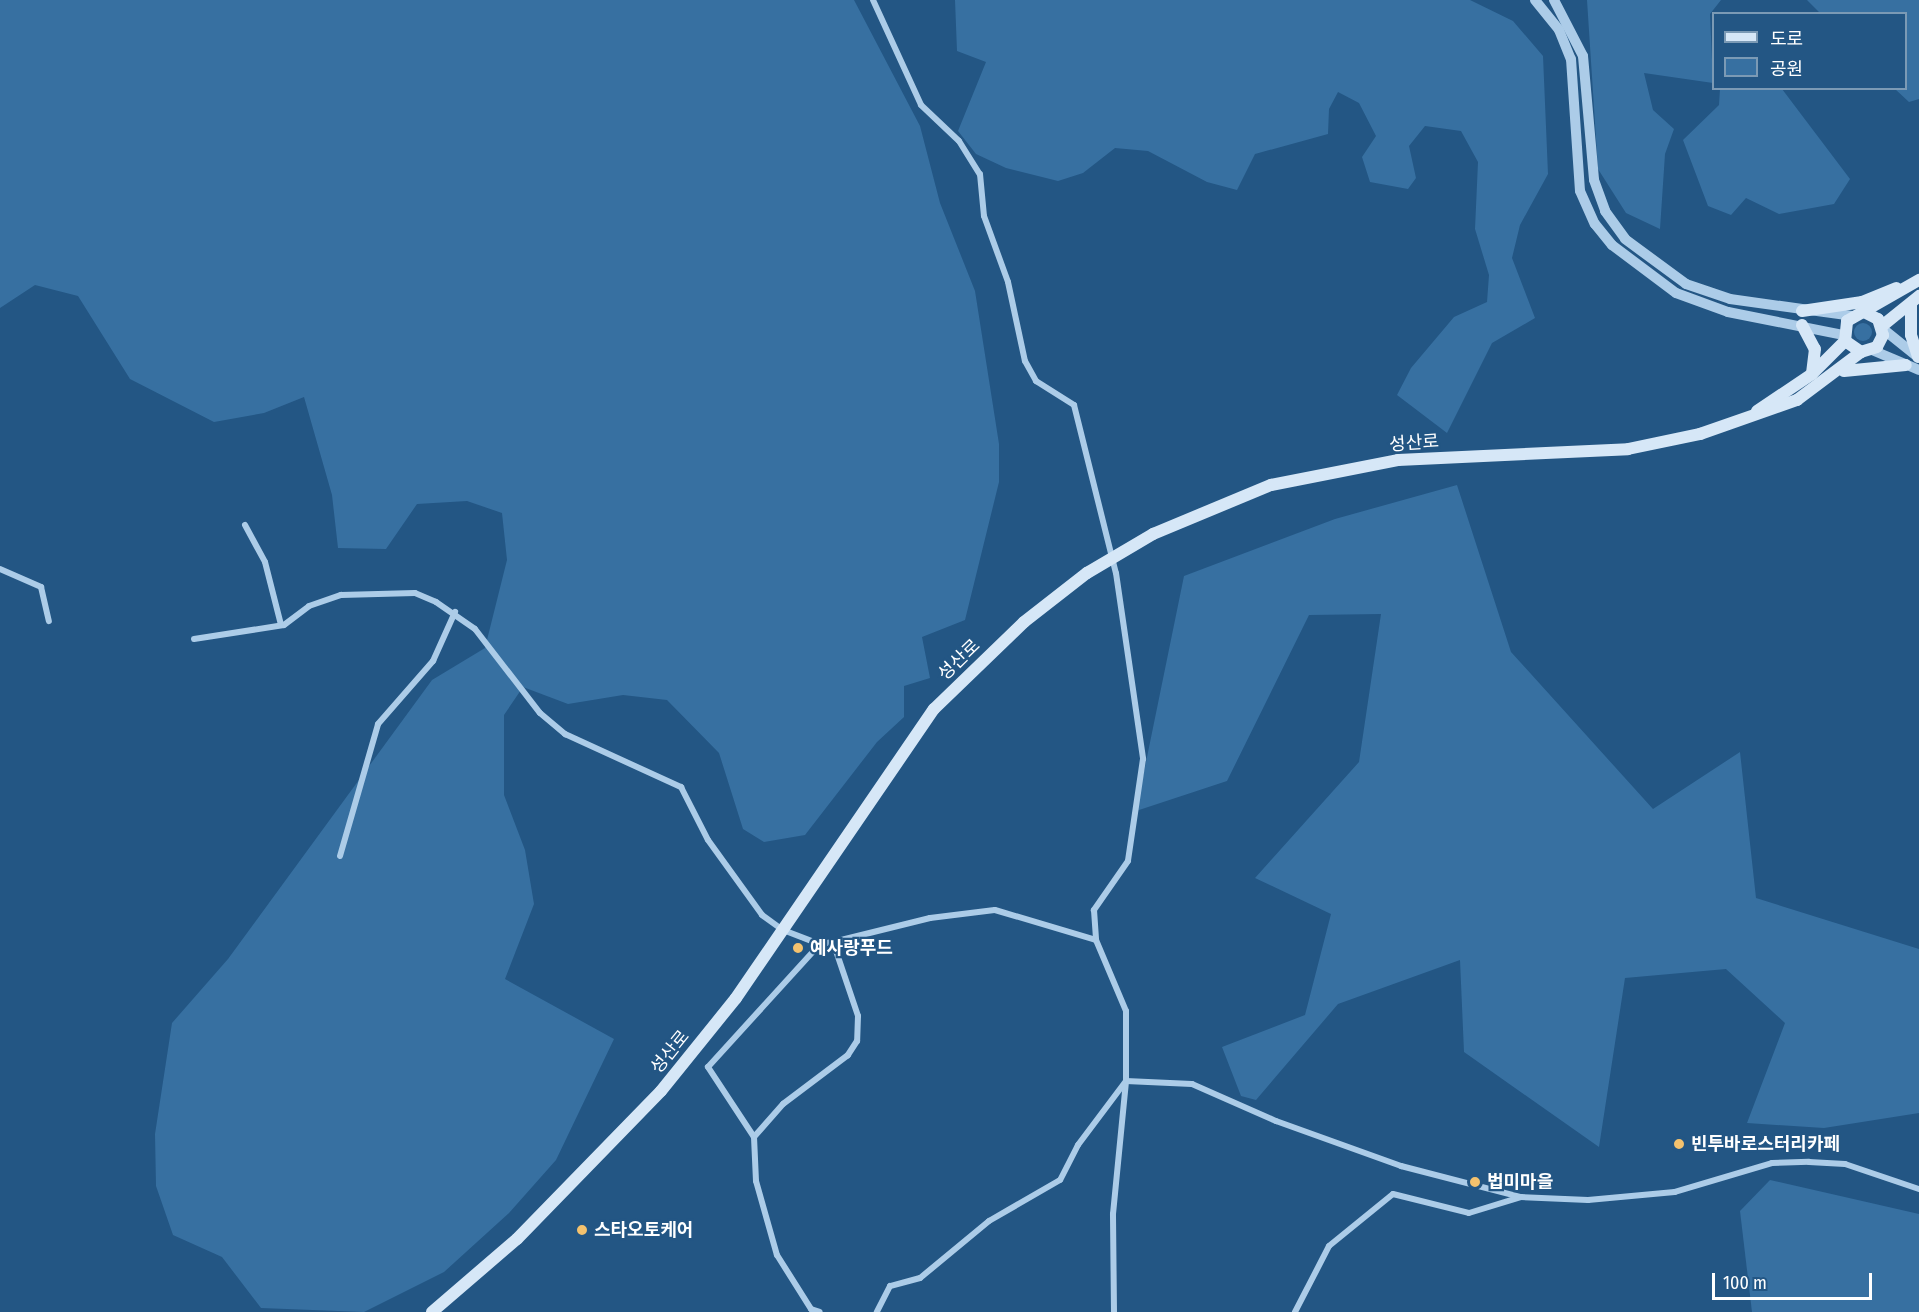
<!DOCTYPE html>
<html>
<head>
<meta charset="utf-8">
<style>
	body { margin:0 }
	#map { position:relative; width:1919px; height:1312px; overflow:hidden; background:#235684; font-family:"Fira Sans Condensed","Noto Sans KR",sans-serif }
	div>[style] { position:absolute }
	.green>* { inset:0; background:#3770a1 }
	.round { border-radius:50% }
	.minor>* { height:6px; margin:-3px; padding:0 3px; transform-origin:3px; border-radius:3px; background:#accce8 }
	.tertiary>* { height:10px; margin:-5px; padding:0 5px; transform-origin:5px; border-radius:5px; background:#accce8 }
	.secondary>* { height:12px; margin:-6px; padding:0 6px; transform-origin:6px; border-radius:6px; background:#d6e7f7 }
	.dots>* { width:16px; height:16px; translate:-50% -50%; box-sizing:border-box; border:3px solid #235684; border-radius:50% }
	span { translate:-50% -50%; white-space:nowrap; text-align:center; line-height:1.15; -webkit-text-stroke:4.5px #235684; paint-order:stroke }
	.street-label { font-size:18px; color:#fff }
	.poi-label { font-size:18px; color:#fff; font-weight:700 }
	.left { translate:0 -50%; text-align:left }
	.legend { position:absolute; left:1712px; top:12px; width:195px; height:78px; box-sizing:border-box; background:#235684; border:2px solid #7b9ab5; margin:0; padding:8px 10px; list-style:none; font-size:18px; color:#fff }
	.legend li { display:flex; align-items:center; gap:12px; height:30px }
	.legend b { width:30px; border:2px solid #7b9ab5 }
	.scale { position:absolute; left:1712px; top:1273px; width:160px; height:27px; box-sizing:border-box; border:3px solid #fff; border-top:0; padding-left:8px; font-size:18px; line-height:21px; white-space:nowrap; color:#fff; -webkit-text-stroke:4px #235684; paint-order:stroke }
</style>
</head>
<body>
<div id="map">
	<div class="green">
		<div style="clip-path:polygon(0 0,854px 0,920px 126px,940px 203px,975px 291px,999px 444px,999px 482px,965px 620px,922px 637px,930px 678px,904px 686px,904px 717px,877px 742px,805px 835px,764px 842px,743px 829px,719px 753px,667px 700px,623px 695px,568px 704px,523px 687px,504px 715px,504px 795px,525px 850px,534px 904px,505px 979px,614px 1039px,556px 1160px,509px 1213px,444px 1272px,364px 1312px,261px 1308px,222px 1257px,173px 1235px,156px 1186px,155px 1134px,172px 1023px,228px 959px,432px 680px,485px 648px,507px 560px,502px 513px,467px 501px,417px 504px,386px 549px,338px 548px,332px 495px,304px 397px,264px 413px,214px 422px,130px 379px,78px 296px,35px 285px,0 308px)"></div>
		<div style="clip-path:polygon(955px 0,1470px 0,1513px 21px,1543px 56px,1548px 174px,1520px 225px,1512px 258px,1535px 318px,1492px 343px,1447px 433px,1397px 395px,1411px 368px,1454px 317px,1487px 302px,1489px 275px,1475px 229px,1478px 162px,1461px 131px,1425px 126px,1409px 146px,1416px 178px,1408px 189px,1370px 182px,1362px 157px,1376px 136px,1359px 103px,1338px 92px,1329px 109px,1328px 134px,1255px 154px,1237px 190px,1207px 182px,1148px 151px,1115px 148px,1083px 173px,1058px 181px,1006px 168px,976px 154px,958px 131px,986px 62px,957px 51px)"></div>
		<div style="clip-path:polygon(1587px 0,1721px 0,1710px 14px,1713px 83px,1644px 73px,1653px 110px,1674px 129px,1665px 154px,1660px 229px,1626px 213px,1598px 169px)"></div>
		<div style="clip-path:polygon(1807px 0,1919px 0,1919px 99px,1909px 102px,1895px 89px,1906px 88px,1906px 14px,1820px 13px)"></div>
		<div style="clip-path:polygon(1720px 89px,1782px 89px,1850px 179px,1834px 204px,1779px 214px,1746px 198px,1731px 215px,1708px 206px,1683px 140px,1719px 105px)"></div>
		<div class="round" style="left:1854px;top:323px;width:18px;height:18px"></div>
		<div style="clip-path:polygon(1457px 485px,1511px 652px,1653px 809px,1740px 752px,1756px 898px,1919px 949px,1919px 1113px,1824px 1128px,1747px 1123px,1785px 1023px,1726px 969px,1625px 978px,1599px 1147px,1464px 1052px,1460px 960px,1338px 1004px,1256px 1100px,1241px 1096px,1222px 1047px,1305px 1015px,1331px 914px,1255px 878px,1359px 762px,1381px 614px,1309px 615px,1227px 781px,1136px 811px,1184px 576px,1335px 519px)"></div>
		<div style="clip-path:polygon(1770px 1180px,1919px 1214px,1919px 1312px,1752px 1312px,1740px 1211px)"></div>
	</div>
	<div class="minor">
		<div style="left:873px;top:0;width:115px;rotate:65.4deg"></div>
		<div style="left:921px;top:105px;width:52px;rotate:43.5deg"></div>
		<div style="left:959px;top:141px;width:39px;rotate:58deg"></div>
		<div style="left:980px;top:174px;width:42px;rotate:84.6deg"></div>
		<div style="left:984px;top:216px;width:70px;rotate:70deg"></div>
		<div style="left:1008px;top:282px;width:81px;rotate:77.9deg"></div>
		<div style="left:1025px;top:361px;width:23px;rotate:61deg"></div>
		<div style="left:1036px;top:381px;width:45px;rotate:32.3deg"></div>
		<div style="left:1074px;top:405px;width:173px;rotate:76deg"></div>
		<div style="left:1116px;top:573px;width:188px;rotate:81.7deg"></div>
		<div style="left:1143px;top:759px;width:103px;rotate:98.4deg"></div>
		<div style="left:1128px;top:861px;width:60px;rotate:124.8deg"></div>
		<div style="left:1094px;top:910px;width:30px;rotate:86deg"></div>
		<div style="left:1096px;top:940px;width:77px;rotate:67.1deg"></div>
		<div style="left:1126px;top:1011px;width:70px;rotate:90deg"></div>
		<div style="left:1126px;top:1081px;width:80px;rotate:126.9deg"></div>
		<div style="left:1078px;top:1145px;width:39px;rotate:117deg"></div>
		<div style="left:1060px;top:1180px;width:82px;rotate:150deg"></div>
		<div style="left:989px;top:1221px;width:89px;rotate:140.4deg"></div>
		<div style="left:920px;top:1278px;width:31px;rotate:165deg"></div>
		<div style="left:890px;top:1286px;width:29px;rotate:117deg"></div>
		<div style="left:245px;top:525px;width:42px;rotate:61.6deg"></div>
		<div style="left:265px;top:562px;width:65px;rotate:75.7deg"></div>
		<div style="left:0;top:569px;width:45px;rotate:23.7deg"></div>
		<div style="left:41px;top:587px;width:35px;rotate:77deg"></div>
		<div style="left:194px;top:639px;width:91px;rotate:-8.8deg"></div>
		<div style="left:284px;top:625px;width:31px;rotate:-37deg"></div>
		<div style="left:309px;top:606px;width:34px;rotate:-19deg"></div>
		<div style="left:341px;top:595px;width:74px;rotate:-1.5deg"></div>
		<div style="left:415px;top:593px;width:23px;rotate:23deg"></div>
		<div style="left:436px;top:602px;width:47px;rotate:34.7deg"></div>
		<div style="left:475px;top:629px;width:106px;rotate:52.3deg"></div>
		<div style="left:540px;top:713px;width:33px;rotate:40deg"></div>
		<div style="left:565px;top:734px;width:128px;rotate:24.6deg"></div>
		<div style="left:681px;top:787px;width:59px;rotate:63deg"></div>
		<div style="left:708px;top:840px;width:92px;rotate:54.2deg"></div>
		<div style="left:762px;top:915px;width:22px;rotate:36deg"></div>
		<div style="left:340px;top:856px;width:137px;rotate:-73.9deg"></div>
		<div style="left:378px;top:724px;width:84px;rotate:-48.9deg"></div>
		<div style="left:433px;top:661px;width:54px;rotate:-65.8deg"></div>
		<div style="left:783px;top:930px;width:40px;rotate:21deg"></div>
		<div style="left:820px;top:944px;width:13px;rotate:-9deg"></div>
		<div style="left:833px;top:942px;width:78px;rotate:71.3deg"></div>
		<div style="left:858px;top:1016px;width:25px;rotate:92deg"></div>
		<div style="left:857px;top:1041px;width:17px;rotate:123deg"></div>
		<div style="left:848px;top:1055px;width:81px;rotate:143deg"></div>
		<div style="left:783px;top:1104px;width:44px;rotate:131.3deg"></div>
		<div style="left:754px;top:1137px;width:44px;rotate:87.4deg"></div>
		<div style="left:756px;top:1181px;width:77px;rotate:74.2deg"></div>
		<div style="left:777px;top:1255px;width:64px;rotate:57.8deg"></div>
		<div style="left:811px;top:1309px;width:9px;rotate:18deg"></div>
		<div style="left:833px;top:942px;width:100px;rotate:-13.9deg"></div>
		<div style="left:930px;top:918px;width:65px;rotate:-7deg"></div>
		<div style="left:995px;top:910px;width:105px;rotate:16.5deg"></div>
		<div style="left:754px;top:1137px;width:84px;rotate:-123.3deg"></div>
		<div style="left:708px;top:1067px;width:166px;rotate:-47.7deg"></div>
		<div style="left:1114px;top:1312px;width:98px;rotate:-90.6deg"></div>
		<div style="left:1113px;top:1214px;width:134px;rotate:-84.4deg"></div>
		<div style="left:1126px;top:1081px;width:66px;rotate:2.6deg"></div>
		<div style="left:1192px;top:1084px;width:92px;rotate:23.8deg"></div>
		<div style="left:1276px;top:1121px;width:133px;rotate:19.8deg"></div>
		<div style="left:1401px;top:1166px;width:124px;rotate:14.5deg"></div>
		<div style="left:1521px;top:1197px;width:67px;rotate:2.6deg"></div>
		<div style="left:1588px;top:1200px;width:87px;rotate:-5.3deg"></div>
		<div style="left:1675px;top:1192px;width:101px;rotate:-16.6deg"></div>
		<div style="left:1772px;top:1163px;width:37px;rotate:-2deg"></div>
		<div style="left:1809px;top:1162px;width:36px;rotate:3deg"></div>
		<div style="left:1845px;top:1164px;width:78px;rotate:18.7deg"></div>
		<div style="left:1295px;top:1312px;width:74px;rotate:-62.7deg"></div>
		<div style="left:1329px;top:1246px;width:82px;rotate:-39.1deg"></div>
		<div style="left:1393px;top:1194px;width:78px;rotate:14deg"></div>
		<div style="left:1469px;top:1213px;width:54px;rotate:-17.1deg"></div>
	</div>
	<div class="tertiary">
		<div style="left:1535px;top:0;width:38px;rotate:51deg"></div>
		<div style="left:1559px;top:30px;width:31px;rotate:68deg"></div>
		<div style="left:1571px;top:59px;width:132px;rotate:86.1deg"></div>
		<div style="left:1580px;top:191px;width:36px;rotate:66deg"></div>
		<div style="left:1595px;top:224px;width:27px;rotate:51deg"></div>
		<div style="left:1612px;top:245px;width:80px;rotate:36.9deg"></div>
		<div style="left:1676px;top:293px;width:55px;rotate:20.1deg"></div>
		<div style="left:1728px;top:312px;width:117px;rotate:11.3deg"></div>
		<div style="left:1554px;top:0;width:63px;rotate:62.6deg"></div>
		<div style="left:1583px;top:56px;width:124px;rotate:84.9deg"></div>
		<div style="left:1594px;top:180px;width:33px;rotate:70deg"></div>
		<div style="left:1605px;top:211px;width:34px;rotate:54deg"></div>
		<div style="left:1625px;top:239px;width:76px;rotate:36.4deg"></div>
		<div style="left:1686px;top:284px;width:46px;rotate:18.8deg"></div>
		<div style="left:1730px;top:299px;width:123px;rotate:7.9deg"></div>
		<div style="left:1883px;top:329px;width:46px;rotate:38.9deg"></div>
		<div style="left:1872px;top:350px;width:51px;rotate:23.1deg"></div>
	</div>
	<div class="secondary">
		<div style="left:1911px;top:304px;width:31px;rotate:90deg"></div>
		<div style="left:1911px;top:335px;width:23px;rotate:72deg"></div>
		<div style="left:1802px;top:311px;width:61px;rotate:-8.5deg"></div>
		<div style="left:1862px;top:302px;width:37px;rotate:-22deg"></div>
		<div style="left:1864px;top:312px;width:16px;rotate:27deg"></div>
		<div style="left:1878px;top:319px;width:17px;rotate:73deg"></div>
		<div style="left:1883px;top:335px;width:13px;rotate:117deg"></div>
		<div style="left:1877px;top:347px;width:17px;rotate:163deg"></div>
		<div style="left:1861px;top:352px;width:19px;rotate:-145deg"></div>
		<div style="left:1845px;top:341px;width:20px;rotate:-84deg"></div>
		<div style="left:1847px;top:321px;width:83px;rotate:-29.7deg"></div>
		<div style="left:1802px;top:325px;width:27px;rotate:62deg"></div>
		<div style="left:1815px;top:349px;width:25px;rotate:97deg"></div>
		<div style="left:1882px;top:326px;width:48px;rotate:-39deg"></div>
		<div style="left:1844px;top:371px;width:62px;rotate:-5.5deg"></div>
		<div style="left:1757px;top:411px;width:66px;rotate:-33.9deg"></div>
		<div style="left:1812px;top:374px;width:47px;rotate:-45deg"></div>
		<div style="left:432px;top:1312px;width:112px;rotate:-40.7deg"></div>
		<div style="left:517px;top:1239px;width:206px;rotate:-45.8deg"></div>
		<div style="left:661px;top:1091px;width:119px;rotate:-51.1deg"></div>
		<div style="left:736px;top:998px;width:350px;rotate:-55.6deg"></div>
		<div style="left:934px;top:709px;width:125px;rotate:-44deg"></div>
		<div style="left:1024px;top:622px;width:80px;rotate:-37.9deg"></div>
		<div style="left:1087px;top:573px;width:77px;rotate:-30.6deg"></div>
		<div style="left:1153px;top:534px;width:128px;rotate:-22.6deg"></div>
		<div style="left:1271px;top:485px;width:129px;rotate:-11.1deg"></div>
		<div style="left:1398px;top:460px;width:230px;rotate:-2.7deg"></div>
		<div style="left:1628px;top:449px;width:74px;rotate:-11.8deg"></div>
		<div style="left:1700px;top:434px;width:103px;rotate:-19.3deg"></div>
		<div style="left:1797px;top:400px;width:80px;rotate:-36.9deg"></div>
	</div>
	<div class="dots">
		<div style="left:798px;top:948px;background:#f4c26e"></div>
		<div style="left:1679px;top:1144px;background:#f4c26e"></div>
		<div style="left:1475px;top:1182px;background:#f4c26e"></div>
		<div style="left:582px;top:1230px;background:#f4c26e"></div>
	</div>
	<div class="street-label">
		<span style="left:1414px;top:443px;rotate:-4deg">성산로</span>
		<span style="left:959px;top:660px;rotate:-44deg">성산로</span>
		<span style="left:670px;top:1052px;rotate:-51deg">성산로</span>
	</div>
	<div class="poi-label">
		<span class="left" style="left:810px;top:948px">예사랑푸드</span>
		<span class="left" style="left:1691px;top:1144px">빈투바로스터리카페</span>
		<span class="left" style="left:1487px;top:1182px">법미마을</span>
		<span class="left" style="left:594px;top:1230px">스타오토케어</span>
	</div>
	<ul class="legend">
	<li><b style="height:8px;background:#d6e7f7"></b>도로</li>
	<li><b style="height:16px;background:#3770a1"></b>공원</li>
	</ul>
	<div class="scale">100 m</div>
</div>
</body>
</html>
